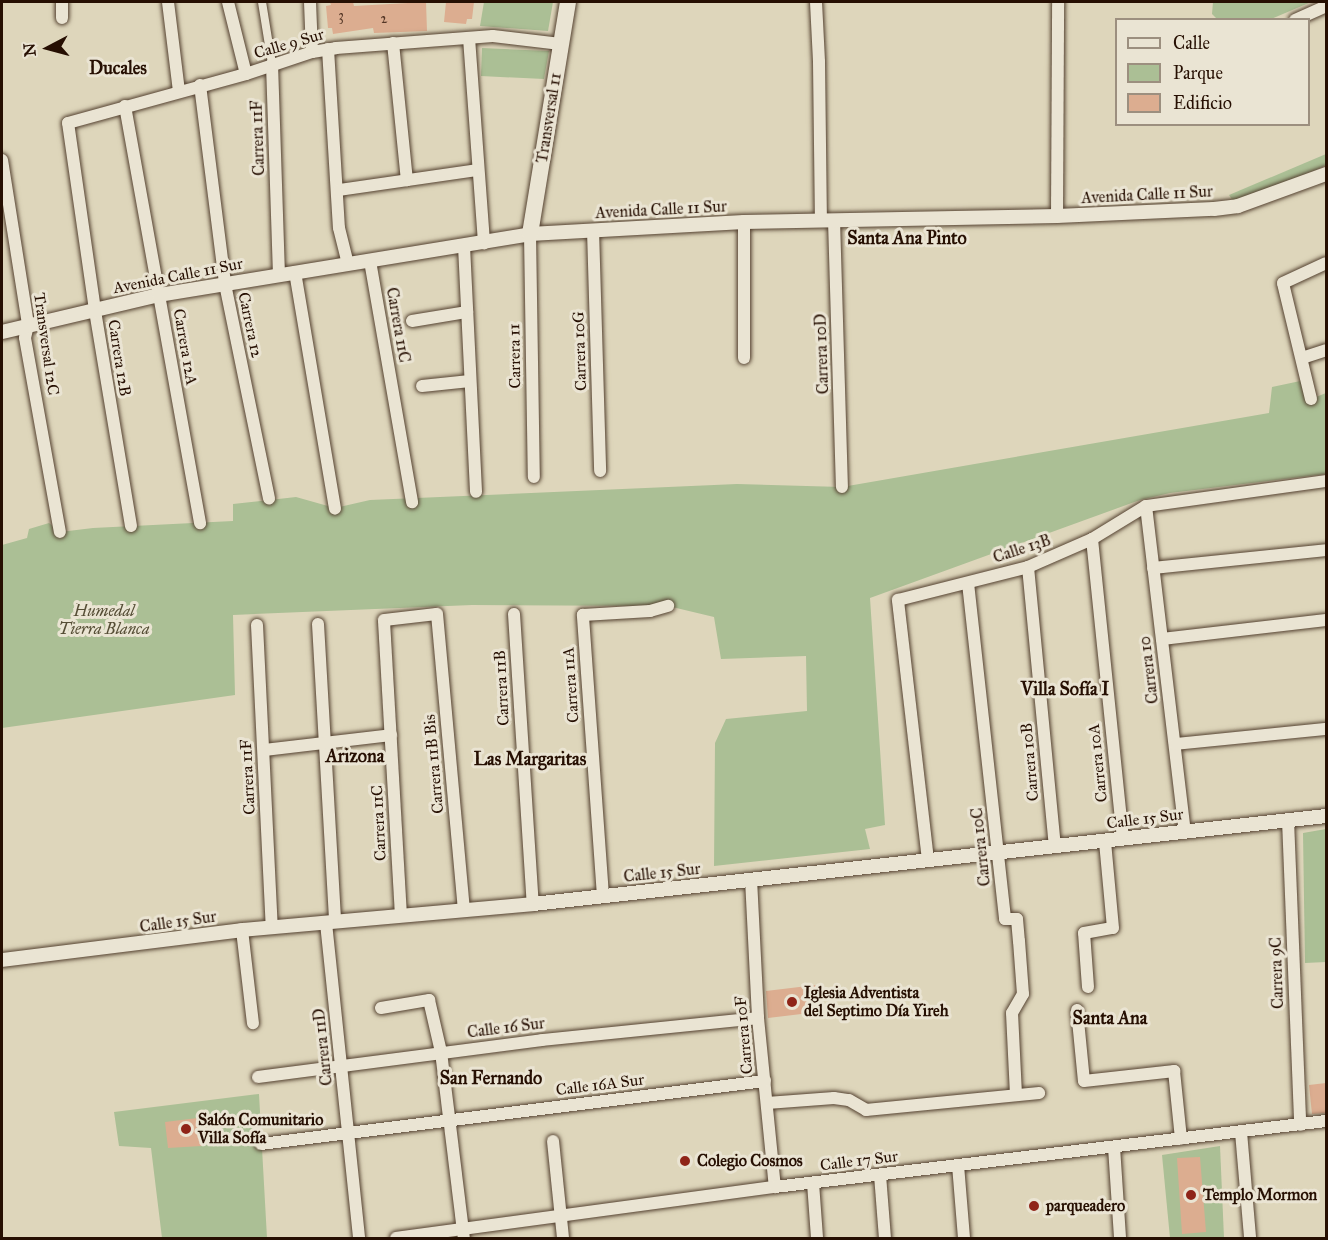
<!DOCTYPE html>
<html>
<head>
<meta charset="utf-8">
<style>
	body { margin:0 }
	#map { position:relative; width:1328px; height:1240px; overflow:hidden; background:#ded6bb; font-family:"IM FELL Great Primer",serif }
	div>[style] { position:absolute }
	.green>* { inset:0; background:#abbf95 }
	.building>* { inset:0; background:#dcad90 }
	.roads { filter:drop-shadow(0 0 2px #544130) drop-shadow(0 0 2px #544130) }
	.pedestrian>* { height:8px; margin:-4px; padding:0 4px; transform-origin:4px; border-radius:4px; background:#eae4d3 }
	.minor>* { height:12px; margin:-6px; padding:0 6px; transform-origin:6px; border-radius:6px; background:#eae4d3 }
	.tertiary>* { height:14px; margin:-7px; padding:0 7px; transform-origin:7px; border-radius:7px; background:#eae4d3 }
	.secondary>* { height:16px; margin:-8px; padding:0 8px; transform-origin:8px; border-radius:8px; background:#eae4d3 }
	.dots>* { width:16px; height:16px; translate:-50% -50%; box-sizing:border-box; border:3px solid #eae4d3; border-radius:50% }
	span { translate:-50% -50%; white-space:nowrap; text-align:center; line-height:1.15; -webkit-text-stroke:6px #eae4d3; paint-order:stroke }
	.number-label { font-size:14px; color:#543626 }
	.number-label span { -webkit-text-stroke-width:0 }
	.street-label { font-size:16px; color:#260f02 }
	.park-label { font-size:16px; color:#554d35; font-style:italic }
	.poi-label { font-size:16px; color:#260f02; font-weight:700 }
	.left { translate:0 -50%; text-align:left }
	.neighbourhood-label { font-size:18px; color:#260f02; font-weight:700 }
	.frame { position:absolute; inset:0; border:3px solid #260f02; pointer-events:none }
	.legend { position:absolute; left:1115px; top:18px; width:195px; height:108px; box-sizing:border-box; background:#eae4d3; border:2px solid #9c8f7f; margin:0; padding:8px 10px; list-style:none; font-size:18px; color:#260f02 }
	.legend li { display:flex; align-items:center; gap:12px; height:30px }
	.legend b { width:30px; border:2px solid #9c8f7f }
	.north { position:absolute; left:18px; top:18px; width:60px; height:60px; -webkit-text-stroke:4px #eae4d3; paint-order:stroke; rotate:264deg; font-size:16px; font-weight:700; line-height:24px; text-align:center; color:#260f02 }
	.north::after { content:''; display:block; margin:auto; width:21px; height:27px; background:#260f02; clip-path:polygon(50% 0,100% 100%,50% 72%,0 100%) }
</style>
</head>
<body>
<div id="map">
	<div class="green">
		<div style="clip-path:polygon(484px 2px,553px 2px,548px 31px,480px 26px)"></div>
		<div style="clip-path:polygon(1213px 2px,1311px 2px,1269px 20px,1217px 19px,1212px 14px)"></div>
		<div style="clip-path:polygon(482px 48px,549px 51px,544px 79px,481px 76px)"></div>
		<div style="clip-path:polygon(1326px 154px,1326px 165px,1316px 170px,1233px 201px,1229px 195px)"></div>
		<div style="clip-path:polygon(1305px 380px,1311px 399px,1326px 393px,1326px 474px,1170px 493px,1140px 500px,870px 598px,885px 825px,865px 829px,870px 849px,714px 866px,715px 743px,726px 719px,807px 711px,806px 656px,721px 659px,714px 617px,668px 606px,472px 605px,233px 615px,235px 695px,2px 728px,2px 545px,27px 538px,29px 529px,49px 523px,60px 532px,93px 528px,233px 521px,233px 504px,296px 497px,335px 508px,370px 500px,737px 484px,842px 487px,1269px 413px,1272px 387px)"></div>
		<div style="clip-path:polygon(1326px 829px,1326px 962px,1305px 963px,1303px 833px)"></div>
		<div style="clip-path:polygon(259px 1094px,267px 1238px,162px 1238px,151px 1148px,119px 1146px,114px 1112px)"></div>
		<div style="clip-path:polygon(1220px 1146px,1224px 1238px,1170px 1238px,1162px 1155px)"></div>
	</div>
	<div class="building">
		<div style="clip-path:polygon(330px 2px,353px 2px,354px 6px,426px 2px,427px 31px,374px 33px,373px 28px,333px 34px,332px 28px,328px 28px,326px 6px,331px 5px)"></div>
		<div style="clip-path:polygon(446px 2px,474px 2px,472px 19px,467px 19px,466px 24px,444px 22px)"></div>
		<div style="clip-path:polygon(816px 985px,818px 1012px,768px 1018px,766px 991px)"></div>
		<div style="clip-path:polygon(1326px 1083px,1326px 1113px,1312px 1114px,1309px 1085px)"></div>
		<div style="clip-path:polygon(206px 1117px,208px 1136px,202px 1137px,201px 1146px,168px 1148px,165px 1122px)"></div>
		<div style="clip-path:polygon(1200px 1157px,1206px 1232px,1182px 1234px,1177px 1158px)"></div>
	</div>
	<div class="roads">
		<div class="pedestrian">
			<div style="left:262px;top:2px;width:63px;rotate:80.8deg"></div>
		</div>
		<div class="minor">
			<div style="left:168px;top:2px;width:90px;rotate:83deg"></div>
			<div style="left:228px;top:2px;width:74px;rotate:76deg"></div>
			<div style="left:310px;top:2px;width:50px;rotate:87.7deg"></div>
			<div style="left:816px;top:2px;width:60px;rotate:87.1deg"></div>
			<div style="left:819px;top:62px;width:159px;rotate:89.3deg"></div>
			<div style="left:62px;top:18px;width:16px;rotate:-90deg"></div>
			<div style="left:1295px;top:20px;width:34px;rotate:-24deg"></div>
			<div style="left:469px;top:38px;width:206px;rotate:85.8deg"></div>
			<div style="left:393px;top:43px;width:138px;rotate:84.2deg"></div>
			<div style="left:328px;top:49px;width:179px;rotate:86.5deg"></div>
			<div style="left:339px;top:228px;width:37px;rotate:76deg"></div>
			<div style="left:272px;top:64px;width:211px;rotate:88.1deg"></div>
			<div style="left:200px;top:85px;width:201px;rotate:82.8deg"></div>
			<div style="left:225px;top:284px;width:219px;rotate:78.4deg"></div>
			<div style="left:125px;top:106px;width:424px;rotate:79.8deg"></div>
			<div style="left:2px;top:160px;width:167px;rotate:81deg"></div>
			<div style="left:28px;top:325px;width:13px;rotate:103deg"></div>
			<div style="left:25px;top:338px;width:197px;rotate:79.8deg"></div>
			<div style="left:339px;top:190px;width:140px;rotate:-8.2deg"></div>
			<div style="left:1057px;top:216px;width:214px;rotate:-89.7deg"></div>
			<div style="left:834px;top:220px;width:267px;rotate:88.3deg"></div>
			<div style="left:593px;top:230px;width:241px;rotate:88.3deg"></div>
			<div style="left:530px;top:234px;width:243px;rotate:89.1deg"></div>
			<div style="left:464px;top:246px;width:246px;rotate:87.2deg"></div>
			<div style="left:370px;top:261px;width:245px;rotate:80.1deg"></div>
			<div style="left:295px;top:272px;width:240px;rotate:80.4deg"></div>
			<div style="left:412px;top:321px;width:56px;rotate:-9.3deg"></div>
			<div style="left:744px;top:358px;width:136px;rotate:-90deg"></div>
			<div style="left:1302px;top:358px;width:25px;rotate:-18deg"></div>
			<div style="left:422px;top:386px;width:48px;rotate:-5.9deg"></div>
			<div style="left:1311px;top:399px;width:119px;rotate:-103.6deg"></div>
			<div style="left:1283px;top:283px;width:47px;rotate:-24.9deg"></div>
			<div style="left:1146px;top:506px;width:327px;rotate:83.2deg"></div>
			<div style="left:131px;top:526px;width:219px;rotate:-99.5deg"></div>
			<div style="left:95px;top:310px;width:189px;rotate:-98.2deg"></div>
			<div style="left:68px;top:123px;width:185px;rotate:-15.4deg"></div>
			<div style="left:246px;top:74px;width:70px;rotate:-18.4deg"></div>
			<div style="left:312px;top:52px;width:24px;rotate:-9deg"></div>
			<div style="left:336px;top:48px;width:157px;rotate:-4.4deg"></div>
			<div style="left:493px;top:36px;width:68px;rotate:6.7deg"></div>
			<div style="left:1092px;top:539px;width:302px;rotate:84.1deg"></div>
			<div style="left:1028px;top:567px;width:281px;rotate:84.5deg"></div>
			<div style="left:1153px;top:568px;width:174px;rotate:-5.9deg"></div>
			<div style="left:968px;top:583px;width:338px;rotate:83.7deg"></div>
			<div style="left:1005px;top:919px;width:12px"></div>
			<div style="left:1017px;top:919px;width:22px;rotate:85deg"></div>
			<div style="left:1019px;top:941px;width:53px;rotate:85.7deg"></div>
			<div style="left:1023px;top:994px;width:22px;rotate:120deg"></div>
			<div style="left:1012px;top:1013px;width:82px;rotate:87.2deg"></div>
			<div style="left:514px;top:614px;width:291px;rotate:86.3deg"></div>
			<div style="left:318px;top:624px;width:297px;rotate:86.7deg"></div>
			<div style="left:257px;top:625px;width:302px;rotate:87.2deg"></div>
			<div style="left:1162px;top:639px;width:165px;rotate:-6.6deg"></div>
			<div style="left:1175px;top:744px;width:152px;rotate:-5.7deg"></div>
			<div style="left:264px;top:750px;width:128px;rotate:-6.7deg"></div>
			<div style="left:1288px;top:820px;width:305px;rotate:87.7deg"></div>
			<div style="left:928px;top:860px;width:262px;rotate:-96.6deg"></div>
			<div style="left:898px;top:600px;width:134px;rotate:-14.2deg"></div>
			<div style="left:1028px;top:567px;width:70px;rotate:-23.6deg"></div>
			<div style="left:1092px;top:539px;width:63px;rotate:-31.4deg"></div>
			<div style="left:1146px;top:506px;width:182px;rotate:-7.9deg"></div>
			<div style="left:751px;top:879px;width:139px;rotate:87.1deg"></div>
			<div style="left:758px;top:1018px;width:170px;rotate:84.3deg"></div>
			<div style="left:603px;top:896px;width:282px;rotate:-94.1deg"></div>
			<div style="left:583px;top:615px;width:67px;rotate:-3.4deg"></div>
			<div style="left:650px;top:611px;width:19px;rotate:-16deg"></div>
			<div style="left:401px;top:916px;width:296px;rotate:-93.3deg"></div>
			<div style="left:384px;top:620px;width:53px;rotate:-6.5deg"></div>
			<div style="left:437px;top:614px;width:298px;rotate:84.8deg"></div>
			<div style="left:326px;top:923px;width:317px;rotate:84deg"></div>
			<div style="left:242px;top:930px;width:94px;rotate:83.3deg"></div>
			<div style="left:1088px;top:987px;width:54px;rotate:-94.2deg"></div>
			<div style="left:1084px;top:933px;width:29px;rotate:-10deg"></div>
			<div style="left:1113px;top:928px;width:87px;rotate:-95.3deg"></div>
			<div style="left:381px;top:1008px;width:49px;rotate:-9.5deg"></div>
			<div style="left:429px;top:1000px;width:53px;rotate:77deg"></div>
			<div style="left:441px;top:1052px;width:187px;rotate:83deg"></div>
			<div style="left:1077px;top:1010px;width:71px;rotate:84.4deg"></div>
			<div style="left:1084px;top:1081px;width:91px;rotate:-6.3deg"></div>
			<div style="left:1174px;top:1071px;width:68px;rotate:84.1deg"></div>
			<div style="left:258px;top:1077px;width:286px;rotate:-7.4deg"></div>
			<div style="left:542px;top:1040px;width:217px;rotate:-5.8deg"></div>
			<div style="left:767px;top:1103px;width:67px;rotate:-4.3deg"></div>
			<div style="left:834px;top:1098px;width:15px;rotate:8deg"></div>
			<div style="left:849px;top:1100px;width:20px;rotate:30deg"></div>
			<div style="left:866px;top:1110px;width:174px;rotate:-5.6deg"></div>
			<div style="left:1241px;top:1132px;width:106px;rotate:85.1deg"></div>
			<div style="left:553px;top:1141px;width:98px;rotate:84.1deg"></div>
			<div style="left:261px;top:1144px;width:508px;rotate:-7.13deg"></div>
			<div style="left:1114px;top:1147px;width:91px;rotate:86.2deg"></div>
			<div style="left:958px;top:1165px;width:73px;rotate:85.3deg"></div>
			<div style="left:880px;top:1175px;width:63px;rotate:85.5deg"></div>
			<div style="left:813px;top:1183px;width:55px;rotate:85.8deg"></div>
			<div style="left:396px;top:1238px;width:382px;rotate:-7.7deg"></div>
			<div style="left:775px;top:1187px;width:555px;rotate:-6.83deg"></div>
		</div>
		<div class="tertiary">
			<div style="left:2px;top:332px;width:161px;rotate:-13.3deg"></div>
			<div style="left:159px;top:295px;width:376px;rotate:-9.3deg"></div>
			<div style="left:530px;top:234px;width:214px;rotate:-3.2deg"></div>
			<div style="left:744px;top:222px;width:313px;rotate:-1.1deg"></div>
			<div style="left:1057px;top:216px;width:157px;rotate:-2.6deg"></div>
			<div style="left:1214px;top:209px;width:24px;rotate:-7deg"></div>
			<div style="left:1238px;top:206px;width:94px;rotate:-20deg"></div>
			<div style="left:2px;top:960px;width:242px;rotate:-7.1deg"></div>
			<div style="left:242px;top:930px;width:292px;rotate:-5.1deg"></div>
			<div style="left:533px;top:904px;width:798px;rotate:-6.33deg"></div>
		</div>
		<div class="secondary">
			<div style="left:530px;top:234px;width:235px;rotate:-80.7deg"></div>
		</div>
	</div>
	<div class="dots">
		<div style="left:792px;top:1002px;background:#8f2418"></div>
		<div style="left:186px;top:1129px;background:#8f2418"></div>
		<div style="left:685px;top:1161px;background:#8f2418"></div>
		<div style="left:1191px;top:1195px;background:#8f2418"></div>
		<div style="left:1034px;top:1206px;background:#8f2418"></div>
	</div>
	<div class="number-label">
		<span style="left:341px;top:16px">3</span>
		<span style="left:384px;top:19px">2</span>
	</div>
	<div class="street-label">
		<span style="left:289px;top:44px;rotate:-16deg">Calle 9 Sur</span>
		<span style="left:549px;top:118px;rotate:-81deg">Transversal 11</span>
		<span style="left:258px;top:138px;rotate:-92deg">Carrera 11F</span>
		<span style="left:1147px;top:195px;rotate:-3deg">Avenida Calle 11 Sur</span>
		<span style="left:661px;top:210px;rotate:-3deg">Avenida Calle 11 Sur</span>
		<span style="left:178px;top:276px;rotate:-11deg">Avenida Calle 11 Sur</span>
		<span style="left:250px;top:325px;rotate:78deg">Carrera 12</span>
		<span style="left:398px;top:325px;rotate:80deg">Carrera 11C</span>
		<span style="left:46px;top:344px;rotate:82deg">Transversal 12C</span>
		<span style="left:185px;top:347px;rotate:80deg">Carrera 12A</span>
		<span style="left:580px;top:351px;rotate:-92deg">Carrera 10G</span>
		<span style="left:822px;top:354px;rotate:-92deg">Carrera 10D</span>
		<span style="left:515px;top:356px;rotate:-91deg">Carrera 11</span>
		<span style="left:119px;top:358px;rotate:81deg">Carrera 12B</span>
		<span style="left:1022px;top:549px;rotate:-18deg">Calle 13B</span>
		<span style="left:1149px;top:670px;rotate:-97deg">Carrera 10</span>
		<span style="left:571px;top:685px;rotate:-94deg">Carrera 11A</span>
		<span style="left:502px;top:688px;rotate:-93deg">Carrera 11B</span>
		<span style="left:1030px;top:762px;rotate:-95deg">Carrera 10B</span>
		<span style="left:1098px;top:763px;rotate:-96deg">Carrera 10A</span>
		<span style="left:434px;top:764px;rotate:-95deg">Carrera 11B Bis</span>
		<span style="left:248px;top:777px;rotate:-93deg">Carrera 11F</span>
		<span style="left:1145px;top:819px;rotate:-7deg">Calle 15 Sur</span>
		<span style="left:379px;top:823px;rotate:-93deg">Carrera 11C</span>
		<span style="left:981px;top:847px;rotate:-96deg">Carrera 10C</span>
		<span style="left:662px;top:873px;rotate:-6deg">Calle 15 Sur</span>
		<span style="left:178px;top:922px;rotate:-8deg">Calle 15 Sur</span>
		<span style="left:1277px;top:973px;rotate:-92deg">Carrera 9C</span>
		<span style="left:506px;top:1028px;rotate:-7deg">Calle 16 Sur</span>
		<span style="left:744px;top:1035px;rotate:-95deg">Carrera 10F</span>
		<span style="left:323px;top:1047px;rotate:-96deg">Carrera 11D</span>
		<span style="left:600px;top:1085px;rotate:-7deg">Calle 16A Sur</span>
		<span style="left:859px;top:1161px;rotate:-7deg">Calle 17 Sur</span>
	</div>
	<div class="park-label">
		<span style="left:104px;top:620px">Humedal<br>Tierra Blanca</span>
	</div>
	<div class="poi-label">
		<span class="left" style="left:804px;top:1002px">Iglesia Adventista<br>del Septimo Día Yireh</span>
		<span class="left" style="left:198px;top:1129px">Salón Comunitario<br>Villa Sofía</span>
		<span class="left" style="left:697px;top:1161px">Colegio Cosmos</span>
		<span class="left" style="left:1203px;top:1195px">Templo Mormon</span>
		<span class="left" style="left:1046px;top:1206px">parqueadero</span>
	</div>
	<div class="neighbourhood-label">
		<span style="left:118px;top:68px">Ducales</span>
		<span style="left:907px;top:238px">Santa Ana Pinto</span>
		<span style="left:1065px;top:689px">Villa Sofía I</span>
		<span style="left:355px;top:756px">Arizona</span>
		<span style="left:530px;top:759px">Las Margaritas</span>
		<span style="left:1110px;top:1018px">Santa Ana</span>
		<span style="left:491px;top:1078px">San Fernando</span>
	</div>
	<div class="frame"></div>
	<ul class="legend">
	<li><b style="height:8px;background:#eae4d3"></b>Calle</li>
	<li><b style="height:16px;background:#abbf95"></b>Parque</li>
	<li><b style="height:16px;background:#dcad90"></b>Edificio</li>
	</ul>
	<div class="north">N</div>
</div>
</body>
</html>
